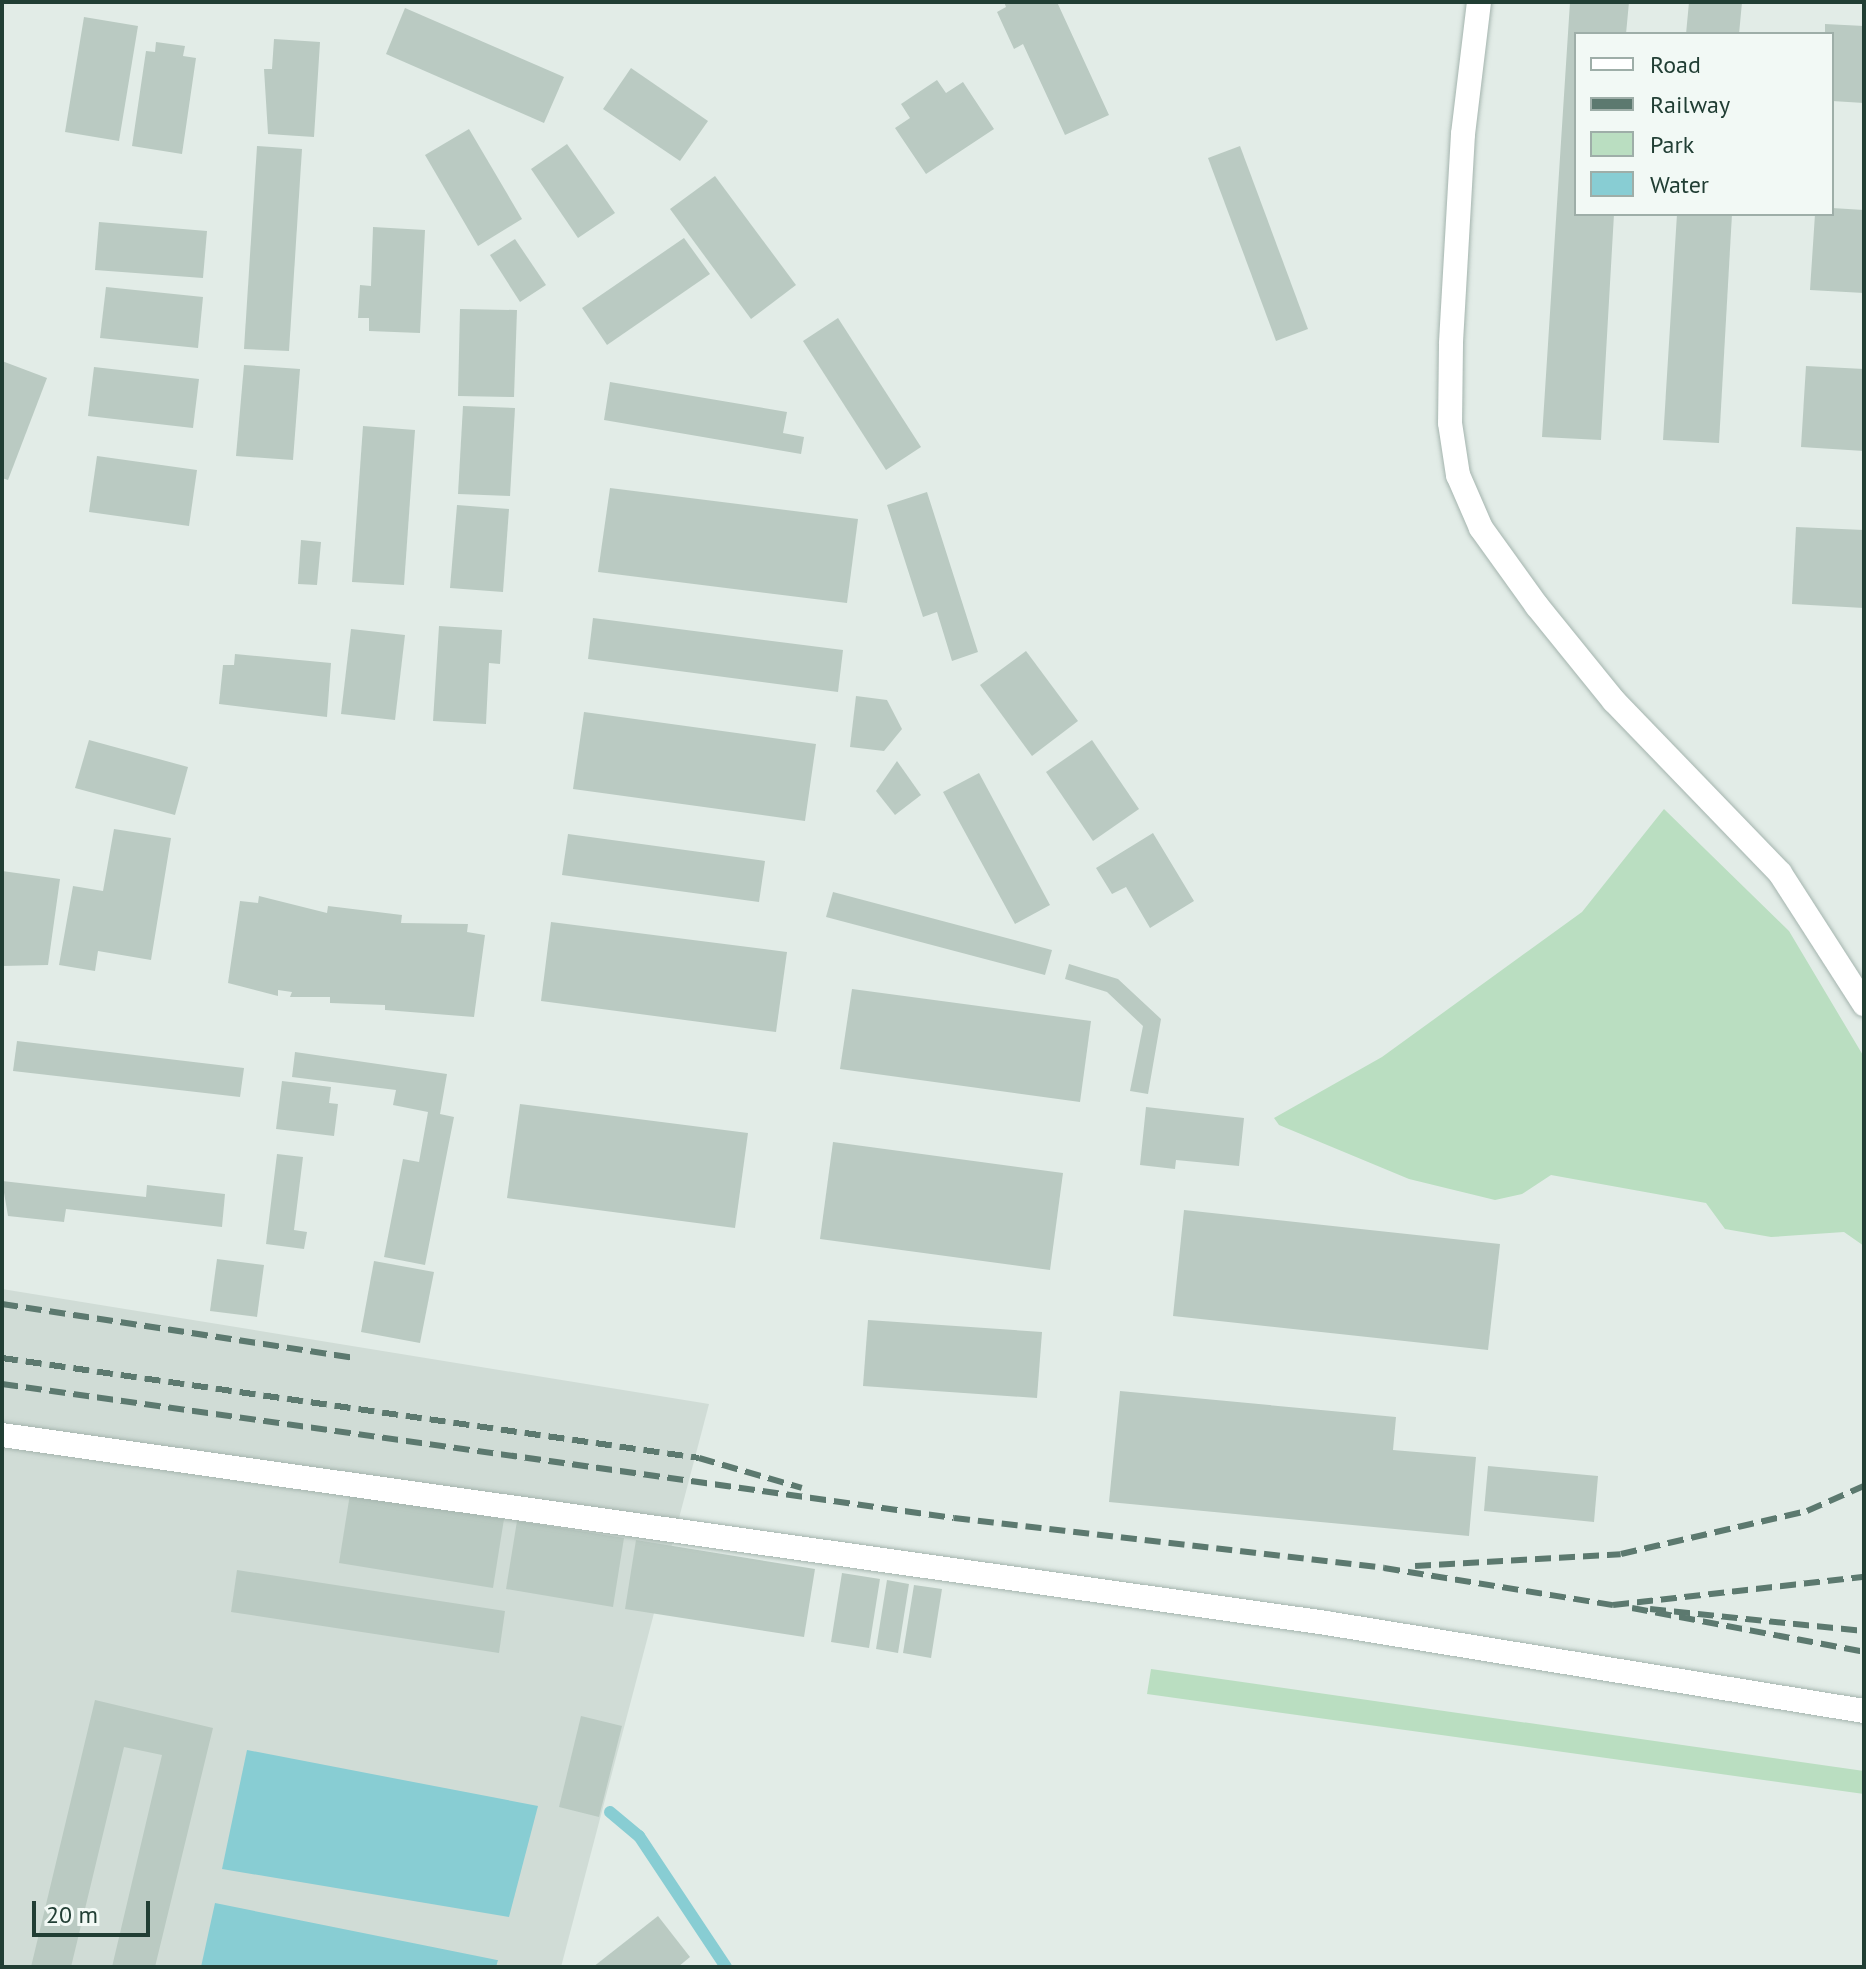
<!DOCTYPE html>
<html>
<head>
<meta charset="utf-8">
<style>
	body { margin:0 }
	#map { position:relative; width:1866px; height:1969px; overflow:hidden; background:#e2ece7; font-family:"PT Sans",sans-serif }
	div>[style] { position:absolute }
	.built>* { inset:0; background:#d0dcd6 }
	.green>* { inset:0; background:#badec1 }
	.water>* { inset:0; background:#88cdd3 }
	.stream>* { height:12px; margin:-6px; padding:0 6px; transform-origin:6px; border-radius:6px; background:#88cdd3 }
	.building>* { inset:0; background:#bacac2 }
	.roads { filter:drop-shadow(0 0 2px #a4b4ae) drop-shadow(0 0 2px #a4b4ae) }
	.minor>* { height:24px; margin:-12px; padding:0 12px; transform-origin:12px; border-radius:12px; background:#fff }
	.rail>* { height:6px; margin-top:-3px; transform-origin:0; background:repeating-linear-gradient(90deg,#5c796f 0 16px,transparent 0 24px) }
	span { translate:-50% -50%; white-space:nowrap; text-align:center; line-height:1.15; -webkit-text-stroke:7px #f2f9f5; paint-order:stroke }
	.frame { position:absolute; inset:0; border:4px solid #213e34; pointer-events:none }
	.legend { position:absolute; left:1574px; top:32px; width:260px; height:184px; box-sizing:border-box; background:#f2f9f5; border:2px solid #9eaea8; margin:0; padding:10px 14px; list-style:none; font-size:24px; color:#213e34 }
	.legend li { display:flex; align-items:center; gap:16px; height:40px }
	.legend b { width:40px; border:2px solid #9eaea8 }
	.scale { position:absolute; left:32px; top:1901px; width:118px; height:36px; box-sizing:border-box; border:4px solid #213e34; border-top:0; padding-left:10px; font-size:24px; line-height:28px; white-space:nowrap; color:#213e34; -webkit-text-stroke:6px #f2f9f5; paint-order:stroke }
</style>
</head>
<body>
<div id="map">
	<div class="built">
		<div style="clip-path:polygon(2px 1289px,709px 1404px,561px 1967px,2px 1967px)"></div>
	</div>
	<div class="green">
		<div style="clip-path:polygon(1664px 809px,1789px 931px,1864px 1057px,1864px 1246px,1844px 1232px,1771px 1237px,1725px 1229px,1706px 1203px,1551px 1175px,1522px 1194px,1495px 1200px,1409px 1179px,1279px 1125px,1274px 1118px,1382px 1057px,1582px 912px)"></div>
		<div style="clip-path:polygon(1151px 1669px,1864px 1771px,1864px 1794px,1147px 1694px)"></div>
	</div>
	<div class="water">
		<div style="clip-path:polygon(247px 1750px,538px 1806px,509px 1917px,222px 1869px)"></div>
		<div style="clip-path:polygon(215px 1903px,497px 1960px,498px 1960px,496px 1967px,201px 1967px)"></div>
	</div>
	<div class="stream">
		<div style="left:610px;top:1812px;width:38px;rotate:40deg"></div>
		<div style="left:639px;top:1836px;width:157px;rotate:56.4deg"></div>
	</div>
	<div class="building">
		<div style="clip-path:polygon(1004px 2px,1057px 2px,1109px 115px,1065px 135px,1023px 44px,1014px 49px,997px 12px,1006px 7px)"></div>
		<div style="clip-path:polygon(1570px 2px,1629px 2px,1626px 34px,1576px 34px,1576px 214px,1614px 214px,1601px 440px,1542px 437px)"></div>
		<div style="clip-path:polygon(1689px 2px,1742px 2px,1739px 34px,1686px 34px)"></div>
		<div style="clip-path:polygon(405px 8px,564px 77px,544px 123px,386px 54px)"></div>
		<div style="clip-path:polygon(84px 17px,138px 26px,119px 141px,65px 132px)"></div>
		<div style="clip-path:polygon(1825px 24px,1864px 26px,1864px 103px,1832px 101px,1832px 34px,1825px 34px)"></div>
		<div style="clip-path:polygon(274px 39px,320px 42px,314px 137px,268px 134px,264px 69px,272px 69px)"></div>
		<div style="clip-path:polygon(156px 42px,185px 46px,183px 56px,196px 58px,182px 154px,132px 146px,146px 51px,155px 52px)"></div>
		<div style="clip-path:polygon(631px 68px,708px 121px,680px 161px,603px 109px)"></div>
		<div style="clip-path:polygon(937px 80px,946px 93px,963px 82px,994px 129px,926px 174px,895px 128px,910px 118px,901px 104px)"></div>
		<div style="clip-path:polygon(469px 129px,522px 219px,478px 246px,425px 155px)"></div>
		<div style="clip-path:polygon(567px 144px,615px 213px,578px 238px,531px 169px)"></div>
		<div style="clip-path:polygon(257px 146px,302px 149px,289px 351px,244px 349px)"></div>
		<div style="clip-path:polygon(1240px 146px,1308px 329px,1276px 341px,1208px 158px)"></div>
		<div style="clip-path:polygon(715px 176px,796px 285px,751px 319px,670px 209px)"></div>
		<div style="clip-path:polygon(1832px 208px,1864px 210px,1864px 293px,1810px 290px,1815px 214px,1832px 214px)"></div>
		<div style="clip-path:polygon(1677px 214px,1732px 214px,1719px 443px,1663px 440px)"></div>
		<div style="clip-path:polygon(99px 222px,207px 231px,203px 278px,95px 270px)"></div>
		<div style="clip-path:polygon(373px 227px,425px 230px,420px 333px,369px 331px,369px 318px,358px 318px,360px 285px,371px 286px)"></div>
		<div style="clip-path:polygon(684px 238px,710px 274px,607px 345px,582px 308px)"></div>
		<div style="clip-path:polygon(515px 239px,546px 285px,520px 302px,490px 255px)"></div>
		<div style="clip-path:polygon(106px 287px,203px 297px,198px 348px,100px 338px)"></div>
		<div style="clip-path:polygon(460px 309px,517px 310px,514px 397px,458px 396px)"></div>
		<div style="clip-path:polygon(838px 318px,921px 447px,886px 470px,803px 341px)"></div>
		<div style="clip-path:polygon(2px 361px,47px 378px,8px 480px,2px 478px)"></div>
		<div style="clip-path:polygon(244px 365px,300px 369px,293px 460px,236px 456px)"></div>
		<div style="clip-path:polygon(1806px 366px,1864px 369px,1864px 451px,1801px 447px)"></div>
		<div style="clip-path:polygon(94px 367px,199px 379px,193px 428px,88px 416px)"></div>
		<div style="clip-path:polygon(610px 382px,787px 412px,783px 433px,804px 437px,801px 454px,604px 420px)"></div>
		<div style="clip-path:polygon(463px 406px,515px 408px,510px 496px,458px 494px)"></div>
		<div style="clip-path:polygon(363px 426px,415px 430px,404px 585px,352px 582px)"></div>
		<div style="clip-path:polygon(97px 456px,197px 470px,189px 526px,89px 512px)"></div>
		<div style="clip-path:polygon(610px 488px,858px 519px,847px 603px,598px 572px)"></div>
		<div style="clip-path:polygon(927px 492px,978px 652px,952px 661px,937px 612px,923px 617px,887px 505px)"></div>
		<div style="clip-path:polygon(457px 505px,509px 509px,503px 592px,450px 588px)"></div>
		<div style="clip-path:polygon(1796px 527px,1864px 530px,1864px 608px,1792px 604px)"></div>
		<div style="clip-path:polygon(301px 540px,321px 542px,317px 585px,298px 584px)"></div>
		<div style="clip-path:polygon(593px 618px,843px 650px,838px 692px,588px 659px)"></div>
		<div style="clip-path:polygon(439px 626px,502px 630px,500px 664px,489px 663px,486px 724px,433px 721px)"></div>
		<div style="clip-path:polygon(351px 629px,405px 635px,395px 720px,341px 714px)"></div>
		<div style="clip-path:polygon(1026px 651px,1078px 721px,1032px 756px,980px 685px)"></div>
		<div style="clip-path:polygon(235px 654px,331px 663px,327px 717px,219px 704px,223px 665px,234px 665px)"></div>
		<div style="clip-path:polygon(856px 696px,887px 700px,902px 729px,884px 751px,850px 747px)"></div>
		<div style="clip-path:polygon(584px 712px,816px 744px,805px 821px,573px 789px)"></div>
		<div style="clip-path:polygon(89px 740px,188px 767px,175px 815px,75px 788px)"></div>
		<div style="clip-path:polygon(1092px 740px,1139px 809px,1093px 841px,1046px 772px)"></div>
		<div style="clip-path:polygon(897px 761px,921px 795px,895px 815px,876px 791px)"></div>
		<div style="clip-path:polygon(979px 773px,1050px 905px,1015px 924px,943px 792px)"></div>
		<div style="clip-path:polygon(114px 829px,171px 838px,151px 960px,98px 951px,95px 971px,59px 965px,73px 886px,103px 891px)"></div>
		<div style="clip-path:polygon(1153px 833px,1194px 901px,1150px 928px,1126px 887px,1112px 894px,1096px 868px)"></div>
		<div style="clip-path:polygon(568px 834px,765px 861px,759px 902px,562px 875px)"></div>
		<div style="clip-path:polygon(2px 871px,60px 879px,48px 965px,2px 966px)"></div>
		<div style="clip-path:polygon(833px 892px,1052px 950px,1045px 975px,826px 917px)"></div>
		<div style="clip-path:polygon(259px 896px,327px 913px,328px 906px,402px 915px,401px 923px,468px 924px,467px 932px,485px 935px,474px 1017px,385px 1010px,385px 1005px,330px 1003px,330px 997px,290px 997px,292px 992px,278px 990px,278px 996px,228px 983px,240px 901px,258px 903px)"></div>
		<div style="clip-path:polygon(551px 922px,787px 952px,776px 1032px,541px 1001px)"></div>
		<div style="clip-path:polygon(1069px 964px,1118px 979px,1161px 1019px,1148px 1094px,1130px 1091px,1143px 1026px,1107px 992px,1065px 979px)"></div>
		<div style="clip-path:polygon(852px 989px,1091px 1021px,1080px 1102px,840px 1069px)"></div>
		<div style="clip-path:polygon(17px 1041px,244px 1068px,240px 1097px,13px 1071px)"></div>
		<div style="clip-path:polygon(295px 1052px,447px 1074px,440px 1114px,454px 1117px,425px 1265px,384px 1257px,403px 1159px,419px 1162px,428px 1112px,393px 1105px,396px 1090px,292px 1077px)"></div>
		<div style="clip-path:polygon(282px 1081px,331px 1087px,329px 1103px,338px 1104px,334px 1136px,276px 1129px)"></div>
		<div style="clip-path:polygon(520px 1104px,748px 1133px,735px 1228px,507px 1198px)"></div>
		<div style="clip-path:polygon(1146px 1107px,1244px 1118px,1239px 1166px,1176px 1160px,1175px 1169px,1140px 1165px)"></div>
		<div style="clip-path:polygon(833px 1142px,1063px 1173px,1050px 1270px,820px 1239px)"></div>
		<div style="clip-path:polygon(277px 1154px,303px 1157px,294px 1230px,307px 1232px,304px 1249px,266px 1244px)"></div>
		<div style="clip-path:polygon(2px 1181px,146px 1197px,147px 1185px,225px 1194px,222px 1227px,66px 1209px,64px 1222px,8px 1216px)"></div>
		<div style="clip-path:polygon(1184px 1210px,1500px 1244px,1488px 1350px,1173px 1316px)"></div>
		<div style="clip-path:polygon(217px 1259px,264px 1265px,257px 1317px,210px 1311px)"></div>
		<div style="clip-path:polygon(374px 1261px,434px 1272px,420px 1343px,361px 1332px)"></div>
		<div style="clip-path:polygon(868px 1320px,1042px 1332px,1037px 1398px,863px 1386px)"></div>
		<div style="clip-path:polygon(1120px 1391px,1396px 1417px,1393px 1450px,1476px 1457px,1469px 1536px,1109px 1502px)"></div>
		<div style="clip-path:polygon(1488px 1466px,1598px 1476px,1594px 1522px,1484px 1511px)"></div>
		<div style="clip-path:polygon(350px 1494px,504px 1519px,493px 1588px,339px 1563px)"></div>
		<div style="clip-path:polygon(517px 1521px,624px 1538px,613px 1607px,506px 1589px)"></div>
		<div style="clip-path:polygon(636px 1540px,815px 1569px,804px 1637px,625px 1609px)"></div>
		<div style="clip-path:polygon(237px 1570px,505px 1611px,499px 1653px,231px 1612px)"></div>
		<div style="clip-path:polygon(842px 1573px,880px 1579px,869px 1648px,831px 1642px)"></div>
		<div style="clip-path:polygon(887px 1580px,909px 1584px,898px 1653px,876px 1649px)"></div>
		<div style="clip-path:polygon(914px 1585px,942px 1589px,931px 1658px,903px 1653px)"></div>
		<div style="clip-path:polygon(95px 1700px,213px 1728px,155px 1967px,112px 1967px,162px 1755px,124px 1747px,71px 1967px,31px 1967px)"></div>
		<div style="clip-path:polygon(581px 1716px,622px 1726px,599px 1817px,559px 1807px)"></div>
		<div style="clip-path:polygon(658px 1916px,690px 1957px,678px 1967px,593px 1967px)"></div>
	</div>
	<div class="roads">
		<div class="minor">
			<div style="left:1479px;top:2px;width:133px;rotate:96.9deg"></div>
			<div style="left:1463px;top:134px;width:210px;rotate:93.3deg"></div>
			<div style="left:1451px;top:344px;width:79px;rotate:90.7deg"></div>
			<div style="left:1450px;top:423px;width:53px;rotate:81.3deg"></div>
			<div style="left:1458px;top:475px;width:58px;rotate:66.5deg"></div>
			<div style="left:1481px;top:528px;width:96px;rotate:54.3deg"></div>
			<div style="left:1537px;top:606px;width:122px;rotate:51deg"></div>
			<div style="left:1614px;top:701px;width:239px;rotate:46deg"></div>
			<div style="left:1780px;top:873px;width:156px;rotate:57.3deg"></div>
			<div style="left:2px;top:1435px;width:1337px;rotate:8.08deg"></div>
			<div style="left:1326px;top:1623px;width:545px;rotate:9.29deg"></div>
		</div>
	</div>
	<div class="rail">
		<div style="left:2px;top:1304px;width:355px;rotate:8.7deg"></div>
		<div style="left:2px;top:1358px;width:704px;rotate:8.16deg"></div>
		<div style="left:699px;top:1458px;width:107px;rotate:16.2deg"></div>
		<div style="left:2px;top:1384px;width:961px;rotate:8.01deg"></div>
		<div style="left:954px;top:1518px;width:433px;rotate:6.6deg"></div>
		<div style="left:1384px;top:1568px;width:232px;rotate:9.2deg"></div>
		<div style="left:1613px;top:1605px;width:253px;rotate:-6.4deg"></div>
		<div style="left:1415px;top:1566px;width:206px;rotate:-3.3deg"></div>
		<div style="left:1621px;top:1554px;width:191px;rotate:-13deg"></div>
		<div style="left:1807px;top:1511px;width:62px;rotate:-23.7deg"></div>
		<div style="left:1632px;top:1608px;width:236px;rotate:10.7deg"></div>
		<div style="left:1650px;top:1609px;width:215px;rotate:5.9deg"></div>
	</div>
	<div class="frame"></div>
	<ul class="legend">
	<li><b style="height:10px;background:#fff"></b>Road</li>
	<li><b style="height:10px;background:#5c796f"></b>Railway</li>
	<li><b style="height:22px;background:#badec1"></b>Park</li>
	<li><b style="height:22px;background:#88cdd3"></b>Water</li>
	</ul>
	<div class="scale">20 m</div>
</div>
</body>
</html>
